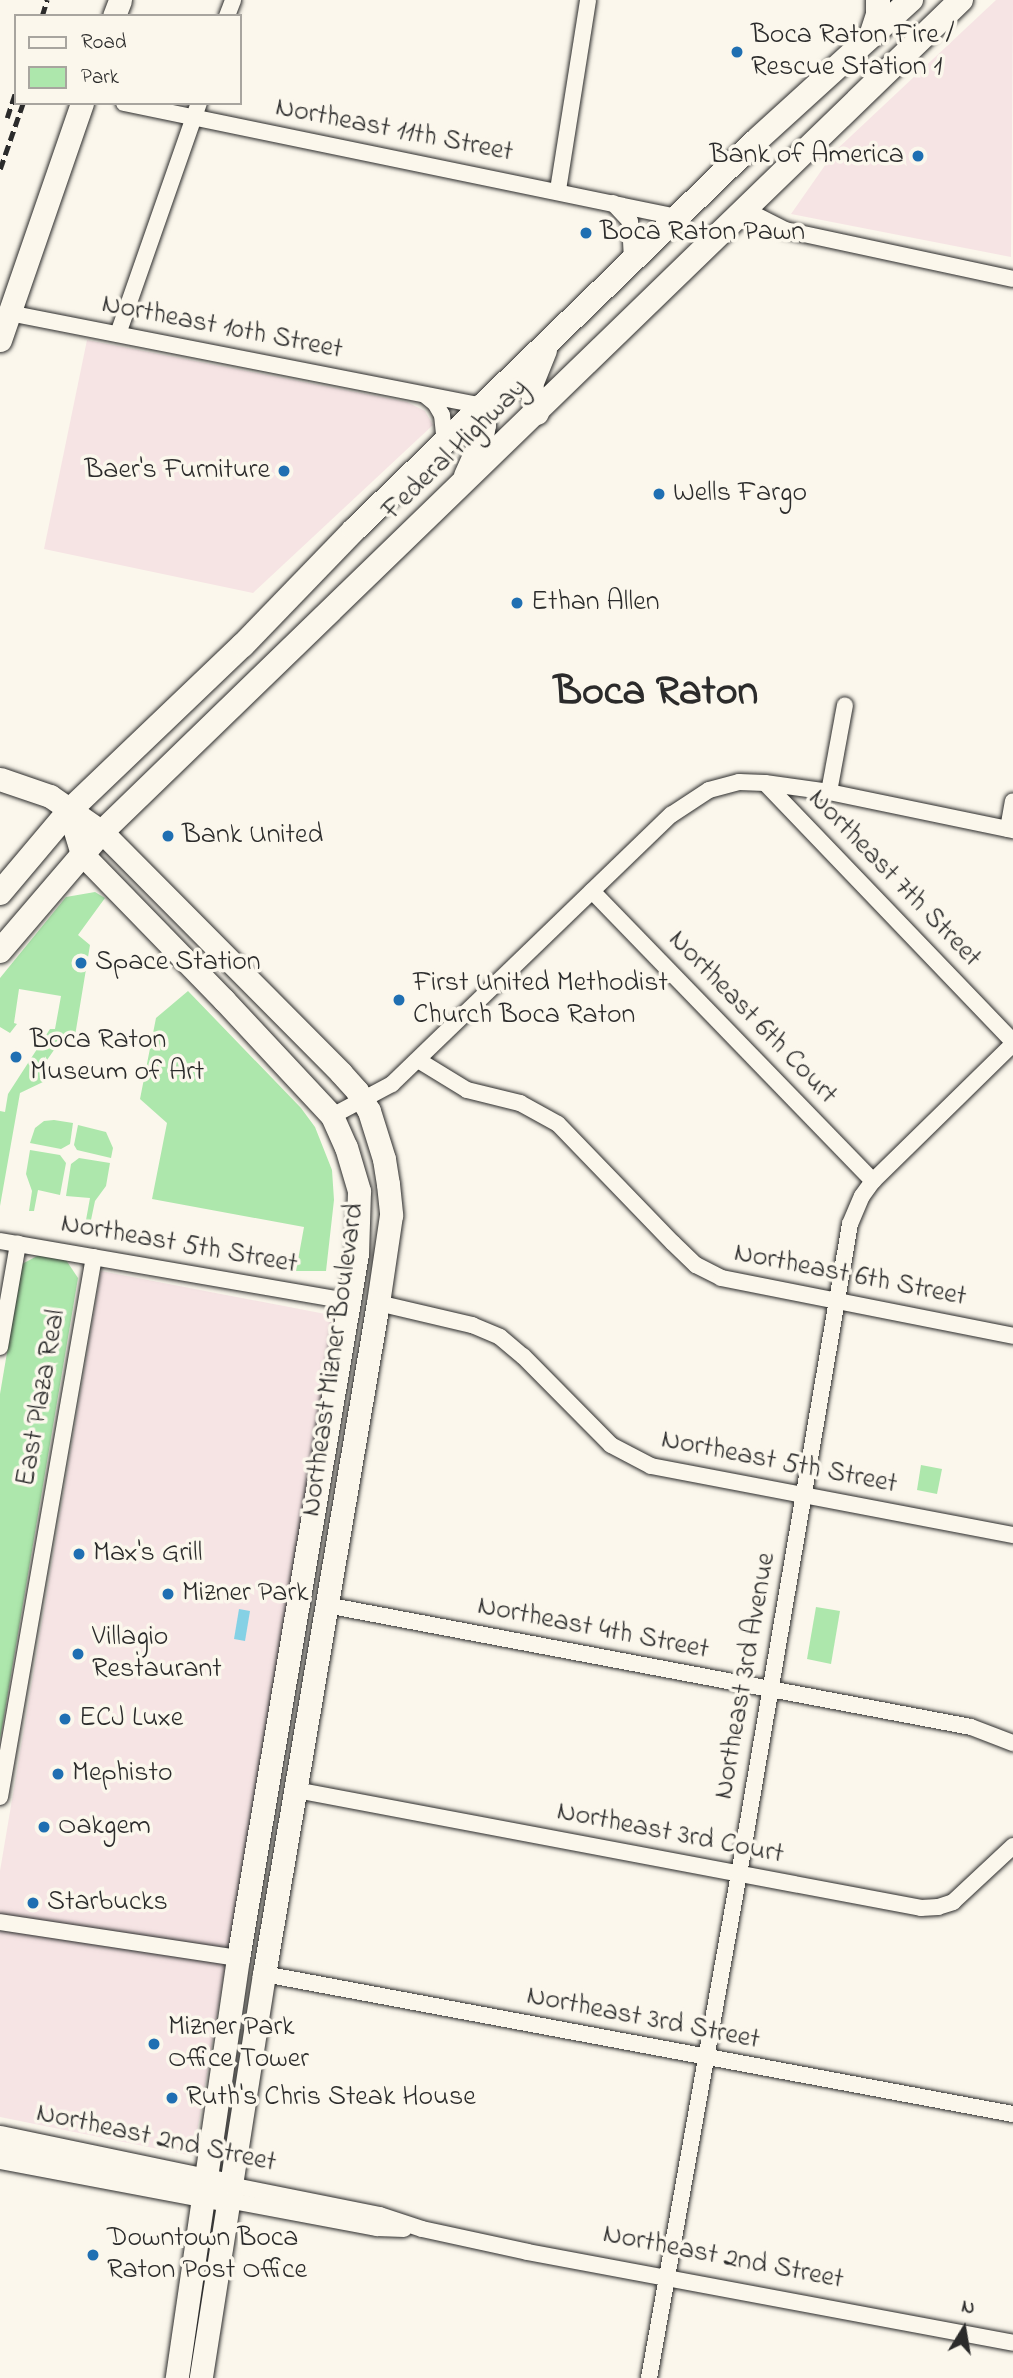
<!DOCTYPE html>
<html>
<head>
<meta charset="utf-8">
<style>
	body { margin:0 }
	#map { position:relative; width:1013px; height:2378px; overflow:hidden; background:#fbf7ec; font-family:"Indie Flower",sans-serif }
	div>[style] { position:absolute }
	.built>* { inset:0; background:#f6e4e4 }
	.green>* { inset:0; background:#ade7ac }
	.water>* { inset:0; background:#85d1e5 }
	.roads { filter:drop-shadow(0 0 2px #2b2b2b) drop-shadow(0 0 2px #2b2b2b) }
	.street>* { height:16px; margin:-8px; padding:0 8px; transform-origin:8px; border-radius:8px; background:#fbf7ec }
	.secondary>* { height:23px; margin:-11.5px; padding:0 11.5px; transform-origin:11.5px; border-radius:11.5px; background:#fbf7ec }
	.primary>* { height:24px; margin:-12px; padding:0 12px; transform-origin:12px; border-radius:12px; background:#fbf7ec }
	.rail>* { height:4.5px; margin-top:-2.25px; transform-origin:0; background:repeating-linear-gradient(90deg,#2b2b2b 0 10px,transparent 0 15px) }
	.dots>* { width:19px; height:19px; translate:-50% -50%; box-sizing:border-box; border:4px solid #fbf7ec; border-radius:50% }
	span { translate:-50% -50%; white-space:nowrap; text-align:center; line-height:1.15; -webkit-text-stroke:7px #fbf7ec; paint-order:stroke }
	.poi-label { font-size:28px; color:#2b2b2b }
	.left { translate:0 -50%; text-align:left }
	.right { translate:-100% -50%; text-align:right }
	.street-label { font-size:28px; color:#2b2b2b }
	.town-label { font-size:42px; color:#2b2b2b; font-weight:700 }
	.legend { position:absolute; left:14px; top:14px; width:228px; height:91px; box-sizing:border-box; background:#fbf7ec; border:2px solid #a8a59f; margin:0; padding:9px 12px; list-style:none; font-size:21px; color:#2b2b2b }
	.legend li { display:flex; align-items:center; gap:14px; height:35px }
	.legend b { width:35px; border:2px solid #a8a59f }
	.north { position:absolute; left:929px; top:2294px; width:70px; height:70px; -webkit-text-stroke:5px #fbf7ec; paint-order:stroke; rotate:11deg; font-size:19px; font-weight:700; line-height:28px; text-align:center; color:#2b2b2b }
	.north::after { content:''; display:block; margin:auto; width:24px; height:32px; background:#2b2b2b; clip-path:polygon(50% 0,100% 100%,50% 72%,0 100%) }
</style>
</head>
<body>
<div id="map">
	<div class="built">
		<div style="clip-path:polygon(996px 0,1013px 0,1011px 257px,791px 214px,835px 151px)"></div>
		<div style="clip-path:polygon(87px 340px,407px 402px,425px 411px,433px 425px,253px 593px,44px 549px)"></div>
		<div style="clip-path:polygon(101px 1271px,336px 1316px,193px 2156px,0 2117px,0 1871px)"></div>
	</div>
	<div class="green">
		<div style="clip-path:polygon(95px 892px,105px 898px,78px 935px,90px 945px,74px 1042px,61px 1040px,47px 1060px,43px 1082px,20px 1093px,0 1206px,0 1111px,5px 1112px,8px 1094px,50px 1029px,55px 1029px,61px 996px,19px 989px,14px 1023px,17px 1024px,10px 1033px,0 1027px,0 978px,66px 897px)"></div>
		<div style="clip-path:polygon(188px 991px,301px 1108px,315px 1127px,332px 1170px,334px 1200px,326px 1271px,296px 1271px,304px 1227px,152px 1199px,167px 1123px,140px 1099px,156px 1018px)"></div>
		<div style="clip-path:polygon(54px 1120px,73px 1123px,70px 1144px,61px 1149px,30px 1143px,35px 1128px,44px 1121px)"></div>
		<div style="clip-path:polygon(78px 1125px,106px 1132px,113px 1148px,111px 1158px,77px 1150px,74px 1145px)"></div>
		<div style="clip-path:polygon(30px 1150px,60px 1155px,66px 1163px,60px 1195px,38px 1190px,34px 1211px,29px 1211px,32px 1191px,26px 1174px)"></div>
		<div style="clip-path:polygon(79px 1158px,110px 1163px,106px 1186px,95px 1201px,91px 1220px,86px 1220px,90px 1198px,66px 1196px,71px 1164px)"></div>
		<div style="clip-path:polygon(39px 1255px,66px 1260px,78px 1278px,0 1740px,0 1394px,22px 1264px)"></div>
		<div style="clip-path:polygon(921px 1465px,942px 1469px,937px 1494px,917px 1490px)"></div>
		<div style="clip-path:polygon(816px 1607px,840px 1611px,831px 1664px,807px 1659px)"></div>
	</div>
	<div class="water">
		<div style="clip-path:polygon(239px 1609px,250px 1611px,245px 1641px,234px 1639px)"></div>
	</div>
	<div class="roads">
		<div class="street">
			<div style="left:227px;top:16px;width:17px;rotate:-69deg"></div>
			<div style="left:124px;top:103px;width:565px;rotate:11.65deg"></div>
			<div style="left:558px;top:190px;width:192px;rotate:-81deg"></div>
			<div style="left:613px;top:203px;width:25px;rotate:47deg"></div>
			<div style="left:630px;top:221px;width:40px;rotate:87.1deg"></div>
			<div style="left:744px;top:209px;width:46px;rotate:27.1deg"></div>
			<div style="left:785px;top:230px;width:233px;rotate:12.1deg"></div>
			<div style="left:9px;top:313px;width:481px;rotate:11.1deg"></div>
			<div style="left:118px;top:334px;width:245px;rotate:-70.7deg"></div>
			<div style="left:425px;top:395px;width:13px;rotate:39deg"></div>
			<div style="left:435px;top:403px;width:14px;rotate:60deg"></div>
			<div style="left:442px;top:415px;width:27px;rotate:84deg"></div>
			<div style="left:765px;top:783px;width:359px;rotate:46.2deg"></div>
			<div style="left:829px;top:792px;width:88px;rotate:-79.6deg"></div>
			<div style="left:1008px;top:829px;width:28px;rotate:-80deg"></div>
			<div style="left:592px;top:891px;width:404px;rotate:45.9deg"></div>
			<div style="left:418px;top:1060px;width:57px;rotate:31.5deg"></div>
			<div style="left:467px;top:1090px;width:55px;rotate:13.8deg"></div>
			<div style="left:520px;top:1103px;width:43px;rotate:28.9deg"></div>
			<div style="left:558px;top:1124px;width:165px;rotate:46deg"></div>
			<div style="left:673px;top:1243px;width:32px;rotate:44deg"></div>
			<div style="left:696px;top:1265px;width:28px;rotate:27deg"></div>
			<div style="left:721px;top:1278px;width:298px;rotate:11.2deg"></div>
			<div style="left:332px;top:1116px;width:68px;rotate:-28.1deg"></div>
			<div style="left:392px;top:1084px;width:388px;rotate:-44deg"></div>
			<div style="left:671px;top:815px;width:45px;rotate:-33.3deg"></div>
			<div style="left:709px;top:790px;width:31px;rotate:-15deg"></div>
			<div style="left:739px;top:782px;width:26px;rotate:2deg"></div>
			<div style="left:765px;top:783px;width:65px;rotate:8deg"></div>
			<div style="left:829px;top:792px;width:188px;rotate:11.7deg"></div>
			<div style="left:0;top:1241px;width:354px;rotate:9.8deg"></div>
			<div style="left:378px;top:1303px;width:97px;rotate:13.2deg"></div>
			<div style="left:472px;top:1325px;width:30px;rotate:23deg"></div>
			<div style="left:500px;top:1337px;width:30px;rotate:40deg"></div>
			<div style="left:523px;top:1356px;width:125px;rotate:45.3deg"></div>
			<div style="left:611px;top:1445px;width:45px;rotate:27.7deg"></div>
			<div style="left:651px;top:1466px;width:369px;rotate:10.8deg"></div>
			<div style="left:0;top:1347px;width:105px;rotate:-80.1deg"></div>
			<div style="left:326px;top:1605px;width:656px;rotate:10.71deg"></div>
			<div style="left:971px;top:1727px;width:45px;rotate:20.9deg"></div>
			<div style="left:296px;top:1790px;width:636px;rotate:10.69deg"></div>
			<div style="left:921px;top:1908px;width:17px;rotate:-3deg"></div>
			<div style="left:938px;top:1907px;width:16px;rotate:-18deg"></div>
			<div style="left:953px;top:1902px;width:82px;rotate:-43deg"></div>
			<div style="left:0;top:1797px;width:548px;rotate:-80.13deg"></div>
			<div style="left:0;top:1922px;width:241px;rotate:8.6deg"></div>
			<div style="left:264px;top:1974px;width:762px;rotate:10.59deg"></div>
			<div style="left:230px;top:2185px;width:153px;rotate:11.3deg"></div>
			<div style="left:380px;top:2215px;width:44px;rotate:18.4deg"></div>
			<div style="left:422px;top:2229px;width:108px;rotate:12.2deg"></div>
			<div style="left:528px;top:2252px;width:493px;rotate:10.6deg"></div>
			<div style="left:227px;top:2200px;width:153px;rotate:10.6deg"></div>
			<div style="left:377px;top:2228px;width:27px;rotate:2deg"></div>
			<div style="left:649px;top:2378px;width:512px;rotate:-79.88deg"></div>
			<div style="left:739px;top:1874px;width:659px;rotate:-80.31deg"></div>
			<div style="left:850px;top:1224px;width:30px;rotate:-67deg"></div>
			<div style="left:862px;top:1196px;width:19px;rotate:-54deg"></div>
			<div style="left:873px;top:1181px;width:196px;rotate:-44.4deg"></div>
		</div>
		<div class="secondary">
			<div style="left:114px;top:16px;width:17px;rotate:-69deg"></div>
			<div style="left:0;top:340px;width:251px;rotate:-70.9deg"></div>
			<div style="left:0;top:779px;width:53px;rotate:18.8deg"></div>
			<div style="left:50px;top:796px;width:63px;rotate:34.7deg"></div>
			<div style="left:102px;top:832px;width:339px;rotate:45.2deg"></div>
			<div style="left:341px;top:1073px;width:24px;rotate:48deg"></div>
			<div style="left:357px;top:1091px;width:23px;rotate:59deg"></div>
			<div style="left:369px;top:1111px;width:50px;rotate:72.6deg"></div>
			<div style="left:384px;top:1159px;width:25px;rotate:81deg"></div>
			<div style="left:388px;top:1184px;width:31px;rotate:84deg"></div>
			<div style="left:391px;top:1215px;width:89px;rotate:98.4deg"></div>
			<div style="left:378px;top:1303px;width:681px;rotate:99.64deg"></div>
			<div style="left:264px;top:1974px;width:409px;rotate:98.9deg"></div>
			<div style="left:69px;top:811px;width:45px;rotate:73.2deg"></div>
			<div style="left:82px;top:854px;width:204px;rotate:45.8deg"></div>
			<div style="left:224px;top:1000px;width:158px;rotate:47deg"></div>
			<div style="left:332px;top:1116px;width:34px;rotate:66deg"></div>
			<div style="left:346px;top:1147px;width:46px;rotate:73.5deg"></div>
			<div style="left:359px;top:1191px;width:63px;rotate:91.8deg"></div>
			<div style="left:357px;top:1254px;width:714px;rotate:99.59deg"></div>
			<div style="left:238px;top:1958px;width:424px;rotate:98.3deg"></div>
			<div style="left:0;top:2137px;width:225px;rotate:11.8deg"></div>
			<div style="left:0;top:2157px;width:221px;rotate:10.7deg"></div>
		</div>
		<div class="primary">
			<div style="left:871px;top:36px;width:23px;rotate:-72deg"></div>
			<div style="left:878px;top:14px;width:14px;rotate:-90deg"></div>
			<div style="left:537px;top:413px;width:29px;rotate:-102deg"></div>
			<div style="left:531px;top:385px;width:37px;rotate:-68deg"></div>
			<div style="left:466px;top:476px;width:37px;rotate:-66deg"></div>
			<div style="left:481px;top:442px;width:17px;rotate:-80deg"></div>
			<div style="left:484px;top:425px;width:19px;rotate:-99deg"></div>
			<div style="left:0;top:893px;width:107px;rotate:-49.9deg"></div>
			<div style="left:69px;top:811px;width:240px;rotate:-43.7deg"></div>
			<div style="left:243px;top:645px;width:160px;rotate:-46deg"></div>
			<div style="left:354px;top:530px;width:562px;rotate:-44.06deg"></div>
			<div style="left:758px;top:139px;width:207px;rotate:-42.3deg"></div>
			<div style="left:0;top:951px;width:157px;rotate:-49.4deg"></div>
			<div style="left:102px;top:832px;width:1196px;rotate:-44.09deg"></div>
		</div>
	</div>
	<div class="rail">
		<div style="left:42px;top:16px;width:17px;rotate:-73deg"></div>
		<div style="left:7px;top:118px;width:28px;rotate:-72deg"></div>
		<div style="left:0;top:169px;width:70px;rotate:-70.8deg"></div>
	</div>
	<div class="dots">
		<div style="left:737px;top:52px;background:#1f6fb2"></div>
		<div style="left:918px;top:156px;background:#1f6fb2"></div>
		<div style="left:586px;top:233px;background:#1f6fb2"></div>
		<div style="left:284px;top:471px;background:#1f6fb2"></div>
		<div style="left:659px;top:494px;background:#1f6fb2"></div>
		<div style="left:517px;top:603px;background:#1f6fb2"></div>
		<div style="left:168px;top:836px;background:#1f6fb2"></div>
		<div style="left:81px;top:963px;background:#1f6fb2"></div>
		<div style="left:399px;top:1000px;background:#1f6fb2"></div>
		<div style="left:16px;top:1057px;background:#1f6fb2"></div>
		<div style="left:79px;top:1554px;background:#1f6fb2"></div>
		<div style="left:168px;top:1594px;background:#1f6fb2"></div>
		<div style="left:78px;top:1654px;background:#1f6fb2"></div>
		<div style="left:65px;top:1719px;background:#1f6fb2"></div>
		<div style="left:58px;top:1774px;background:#1f6fb2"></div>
		<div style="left:44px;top:1827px;background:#1f6fb2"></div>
		<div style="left:33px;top:1903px;background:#1f6fb2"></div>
		<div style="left:154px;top:2044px;background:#1f6fb2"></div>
		<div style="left:172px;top:2098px;background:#1f6fb2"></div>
		<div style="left:93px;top:2255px;background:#1f6fb2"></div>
	</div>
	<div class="poi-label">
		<span class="left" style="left:751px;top:52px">Boca Raton Fire /<br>Rescue Station 1</span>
		<span class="right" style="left:904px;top:156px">Bank of America</span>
		<span class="left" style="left:600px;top:233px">Boca Raton Pawn</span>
		<span class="right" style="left:270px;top:471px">Baer's Furniture</span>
		<span class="left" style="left:673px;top:494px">Wells Fargo</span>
		<span class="left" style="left:531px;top:603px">Ethan Allen</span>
		<span class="left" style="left:182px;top:836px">Bank United</span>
		<span class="left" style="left:95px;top:963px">Space Station</span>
		<span class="left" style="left:413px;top:1000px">First United Methodist<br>Church Boca Raton</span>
		<span class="left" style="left:30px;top:1057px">Boca Raton<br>Museum of Art</span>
		<span class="left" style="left:93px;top:1554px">Max's Grill</span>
		<span class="left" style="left:182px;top:1594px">Mizner Park</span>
		<span class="left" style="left:92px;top:1654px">Villagio<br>Restaurant</span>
		<span class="left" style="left:79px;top:1719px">ECJ Luxe</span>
		<span class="left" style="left:72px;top:1774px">Mephisto</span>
		<span class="left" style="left:58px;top:1827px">Oakgem</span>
		<span class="left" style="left:47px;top:1903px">Starbucks</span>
		<span class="left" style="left:168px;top:2044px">Mizner Park<br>Office Tower</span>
		<span class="left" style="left:186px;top:2098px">Ruth's Chris Steak House</span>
		<span class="left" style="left:107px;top:2255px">Downtown Boca<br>Raton Post Office</span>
	</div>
	<div class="street-label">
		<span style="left:394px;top:131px;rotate:11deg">Northeast 11th Street</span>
		<span style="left:222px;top:328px;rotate:11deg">Northeast 10th Street</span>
		<span style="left:456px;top:450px;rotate:-44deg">Federal Highway</span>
		<span style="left:894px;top:879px;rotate:46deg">Northeast 7th Street</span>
		<span style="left:752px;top:1018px;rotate:46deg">Northeast 6th Court</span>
		<span style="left:179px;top:1245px;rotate:10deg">Northeast 5th Street</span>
		<span style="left:850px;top:1276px;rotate:11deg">Northeast 6th Street</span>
		<span style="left:334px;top:1360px;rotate:-82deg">Northeast Mizner Boulevard</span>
		<span style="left:42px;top:1398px;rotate:-80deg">East Plaza Real</span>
		<span style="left:779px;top:1463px;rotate:11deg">Northeast 5th Street</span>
		<span style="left:593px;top:1629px;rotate:11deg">Northeast 4th Street</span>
		<span style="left:746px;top:1676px;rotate:-80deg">Northeast 3rd Avenue</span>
		<span style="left:670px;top:1834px;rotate:11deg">Northeast 3rd Court</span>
		<span style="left:643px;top:2019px;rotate:11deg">Northeast 3rd Street</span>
		<span style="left:156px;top:2139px;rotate:12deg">Northeast 2nd Street</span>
		<span style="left:723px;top:2258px;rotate:11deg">Northeast 2nd Street</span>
	</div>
	<div class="town-label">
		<span style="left:656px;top:693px">Boca Raton</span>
	</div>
	<ul class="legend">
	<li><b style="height:9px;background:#fbf7ec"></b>Road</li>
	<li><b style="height:19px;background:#ade7ac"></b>Park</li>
	</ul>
	<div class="north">N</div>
</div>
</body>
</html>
